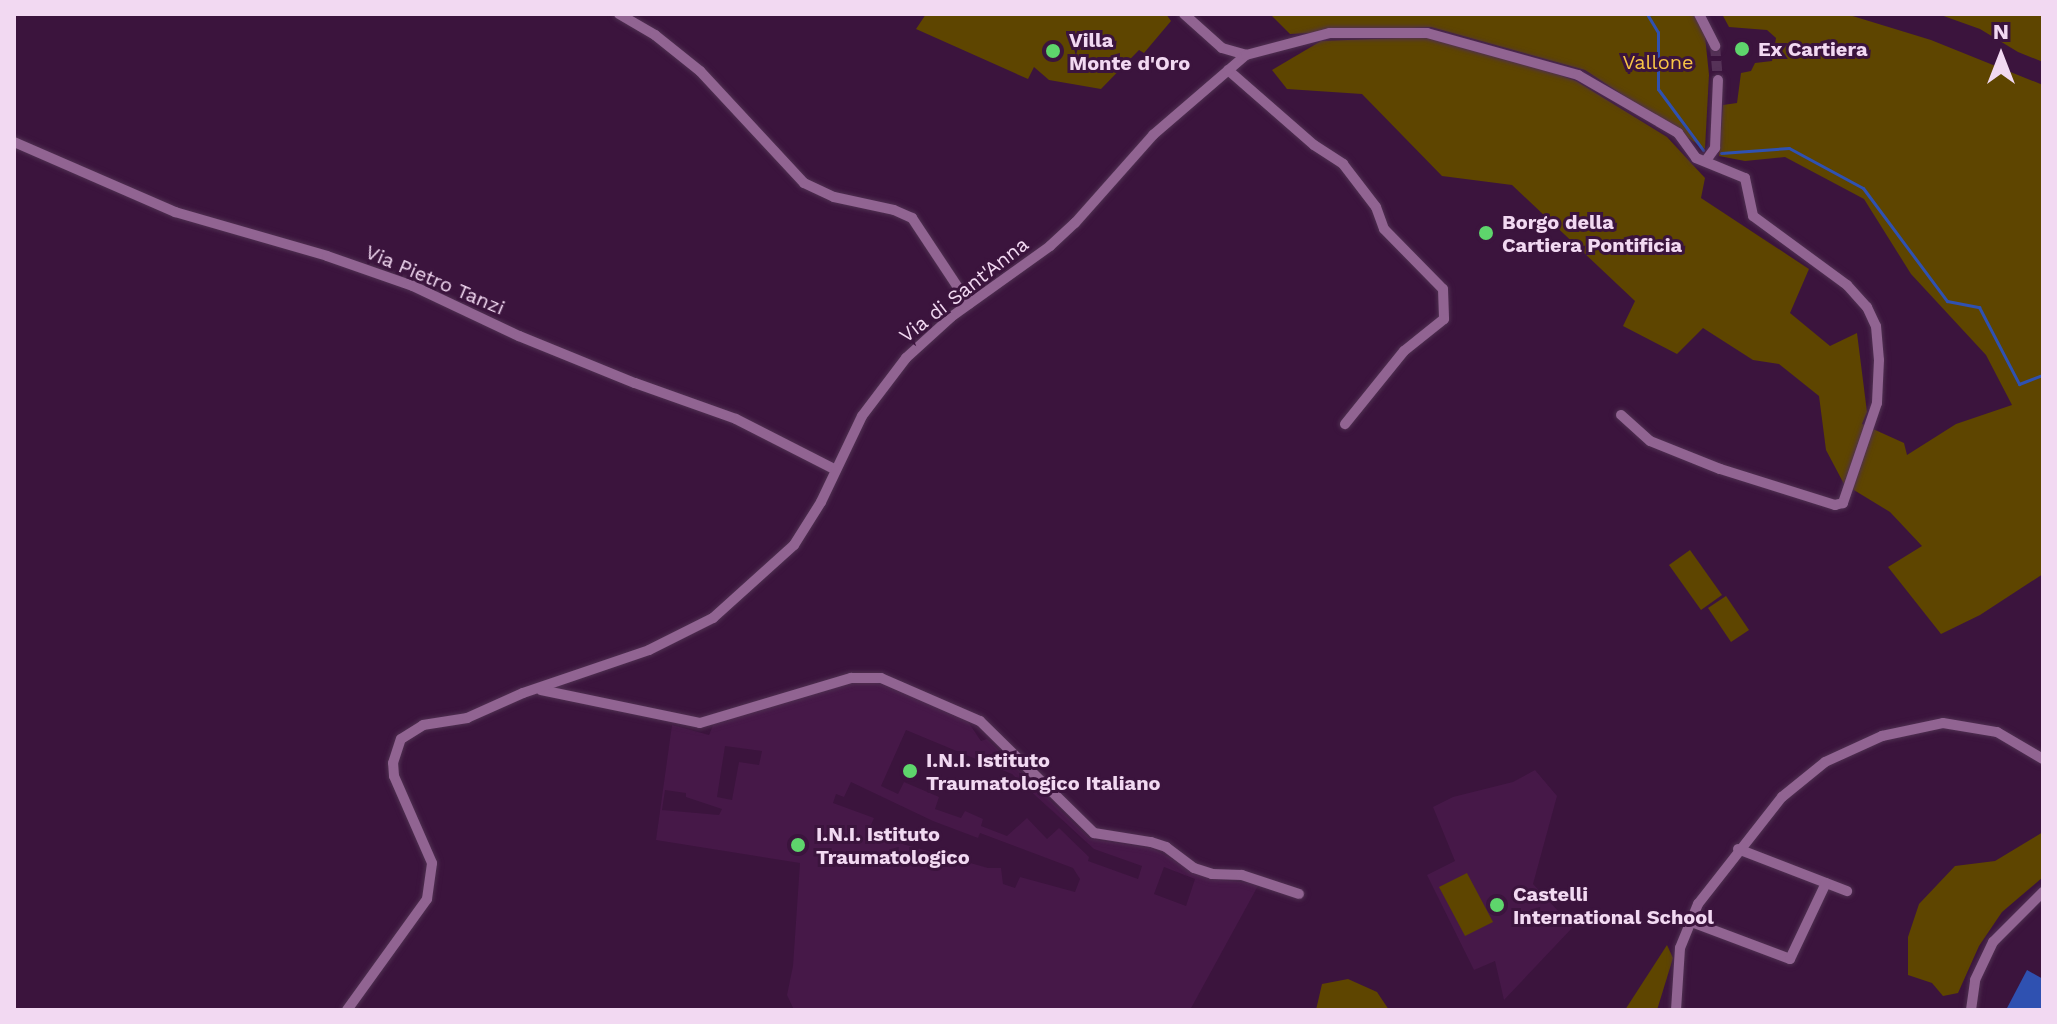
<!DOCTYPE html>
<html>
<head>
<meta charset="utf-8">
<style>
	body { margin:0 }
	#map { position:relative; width:2057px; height:1024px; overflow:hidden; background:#3b143d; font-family:"Work Sans",sans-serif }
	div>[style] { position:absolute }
	.built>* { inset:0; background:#461848 }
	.green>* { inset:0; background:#5e4500 }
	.water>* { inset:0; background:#2f51b1 }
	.stream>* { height:3px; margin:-1.5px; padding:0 1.5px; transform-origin:1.5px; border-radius:1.5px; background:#2f51b1 }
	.street-tunnel>* { height:10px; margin-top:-5px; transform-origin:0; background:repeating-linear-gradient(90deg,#563258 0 10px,transparent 0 15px) }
	.roads { filter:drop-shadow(0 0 2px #4f3051) drop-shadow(0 0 2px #4f3051) }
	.street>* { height:10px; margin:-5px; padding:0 5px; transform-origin:5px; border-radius:5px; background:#916492 }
	.dots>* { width:22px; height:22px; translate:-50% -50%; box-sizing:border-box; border:4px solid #3b143d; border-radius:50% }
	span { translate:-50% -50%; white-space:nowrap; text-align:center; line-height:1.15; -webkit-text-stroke:6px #3b143d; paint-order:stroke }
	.poi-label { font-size:20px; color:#f2d9f2; font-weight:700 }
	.left { translate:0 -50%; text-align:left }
	.park-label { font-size:20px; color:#f9c546 }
	.street-label { font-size:20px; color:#f2d9f2 }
	.frame { position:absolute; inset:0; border:16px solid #f2d9f2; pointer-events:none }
	.north { position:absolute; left:1961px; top:16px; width:80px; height:80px; -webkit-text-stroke:6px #3b143d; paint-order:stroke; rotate:0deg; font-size:22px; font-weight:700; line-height:32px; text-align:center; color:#f2d9f2 }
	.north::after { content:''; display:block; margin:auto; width:28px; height:36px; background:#f2d9f2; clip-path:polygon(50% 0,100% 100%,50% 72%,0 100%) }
</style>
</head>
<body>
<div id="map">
	<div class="built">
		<div style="clip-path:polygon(evenodd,871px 680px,966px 719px,981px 741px,987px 739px,1090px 839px,1151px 848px,1211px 879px,1259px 884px,1190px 1010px,794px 1010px,787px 995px,793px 966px,800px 863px,656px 840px,672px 725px,709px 735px,714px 723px,853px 681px,871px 680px,906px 730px,1012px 774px,1094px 849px,1142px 866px,1138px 879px,1088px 861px,1089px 857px,1059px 828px,1047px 839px,1027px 818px,1007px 836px,981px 826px,983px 819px,965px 811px,961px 818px,935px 809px,939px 797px,904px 782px,898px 794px,881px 786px,906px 730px,871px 680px,725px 746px,762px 751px,759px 765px,739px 762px,732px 800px,717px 797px,725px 746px,871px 680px,851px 782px,933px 821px,978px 838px,980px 833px,1073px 868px,1080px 879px,1075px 892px,1020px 877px,1015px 888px,1003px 884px,1001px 868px,988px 868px,867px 834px,874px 818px,833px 803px,836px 794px,844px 797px,851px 782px,871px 680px,665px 790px,686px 793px,686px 797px,722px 809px,719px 815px,662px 810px,665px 790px,871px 680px,1164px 867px,1195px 879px,1186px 906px,1154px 894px,1164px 867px)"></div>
		<div style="clip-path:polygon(1535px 770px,1557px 796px,1533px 884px,1573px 927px,1504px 1000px,1495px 961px,1474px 970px,1427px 875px,1455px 861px,1433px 807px,1453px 797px,1513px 782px)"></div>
	</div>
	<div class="green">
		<div style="clip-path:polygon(926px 14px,1166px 14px,1171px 21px,1144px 53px,1139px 50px,1101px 89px,1049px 80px,1034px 67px,1028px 79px,916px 29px)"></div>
		<div style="clip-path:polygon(1270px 14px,1692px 14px,1704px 26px,1709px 75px,1705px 149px,1585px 70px,1431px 27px,1290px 34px)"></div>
		<div style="clip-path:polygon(1722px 14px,1846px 14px,1931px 40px,2043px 85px,2043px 574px,1980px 615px,1941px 634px,1888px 567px,1922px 546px,1890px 512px,1844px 484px,1826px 450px,1819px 396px,1779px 364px,1753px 360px,1703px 328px,1677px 354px,1623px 326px,1635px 301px,1512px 185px,1442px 176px,1362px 94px,1287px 89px,1272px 70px,1321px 41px,1427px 37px,1512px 58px,1576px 81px,1667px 137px,1705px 178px,1701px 198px,1809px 269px,1790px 313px,1830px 346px,1857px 333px,1867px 412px,1862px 424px,1904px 443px,1907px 455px,1956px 424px,2012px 405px,1986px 355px,1911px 274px,1864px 199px,1785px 157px,1745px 161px,1719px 156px,1723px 105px,1737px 103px,1741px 73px,1751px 71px,1755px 63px,1772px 61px,1776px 38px,1767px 30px,1729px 27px)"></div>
		<div style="clip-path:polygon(1938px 14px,2043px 14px,2043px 62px,2018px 52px,1980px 29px)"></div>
		<div style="clip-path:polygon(1690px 550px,1722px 595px,1701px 610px,1669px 565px)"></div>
		<div style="clip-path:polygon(1726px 596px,1749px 630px,1731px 642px,1708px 608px)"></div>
		<div style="clip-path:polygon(2043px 832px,2043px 877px,2002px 912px,1979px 946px,1958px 993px,1943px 996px,1932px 983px,1908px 975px,1908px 937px,1919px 904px,1955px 866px,1995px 861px)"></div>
		<div style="clip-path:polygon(1467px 873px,1493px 922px,1465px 936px,1439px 887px)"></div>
		<div style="clip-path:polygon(1667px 945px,1673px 958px,1657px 1010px,1625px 1010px)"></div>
		<div style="clip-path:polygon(1348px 979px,1377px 992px,1389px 1010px,1316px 1010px,1322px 984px)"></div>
	</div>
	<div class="water">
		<div style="clip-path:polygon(2027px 970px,2043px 979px,2043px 1010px,2006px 1010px)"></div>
	</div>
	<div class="stream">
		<div style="left:1647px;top:14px;width:21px;rotate:59deg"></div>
		<div style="left:1658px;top:32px;width:57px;rotate:90deg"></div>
		<div style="left:1658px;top:89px;width:76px;rotate:53.6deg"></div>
		<div style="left:1721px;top:153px;width:68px;rotate:-4.2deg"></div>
		<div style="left:1789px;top:148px;width:84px;rotate:28.4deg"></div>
		<div style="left:1863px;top:188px;width:141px;rotate:53.4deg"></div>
		<div style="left:1947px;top:301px;width:33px;rotate:11deg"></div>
		<div style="left:1979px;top:307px;width:87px;rotate:62.5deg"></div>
		<div style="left:2019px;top:384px;width:26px;rotate:-21deg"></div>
	</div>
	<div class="street-tunnel">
		<div style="left:1715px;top:46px;width:34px;rotate:85deg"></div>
	</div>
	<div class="roads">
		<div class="street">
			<div style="left:619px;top:14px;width:42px;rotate:30.3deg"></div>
			<div style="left:655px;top:35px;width:58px;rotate:38.7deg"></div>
			<div style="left:700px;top:71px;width:153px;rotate:47.1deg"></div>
			<div style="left:804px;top:183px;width:33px;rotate:25deg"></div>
			<div style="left:834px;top:197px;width:61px;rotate:12.2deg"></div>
			<div style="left:894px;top:210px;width:20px;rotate:24deg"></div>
			<div style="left:912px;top:218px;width:103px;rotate:56.5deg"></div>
			<div style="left:1184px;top:14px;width:51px;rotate:41.8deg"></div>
			<div style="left:1222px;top:48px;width:25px;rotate:16deg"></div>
			<div style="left:1699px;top:14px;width:36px;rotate:63deg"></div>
			<div style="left:1228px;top:70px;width:114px;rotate:41.1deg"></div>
			<div style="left:1314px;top:145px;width:35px;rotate:33deg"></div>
			<div style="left:1343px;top:164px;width:54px;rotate:52.5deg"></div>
			<div style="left:1376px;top:207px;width:23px;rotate:70deg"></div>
			<div style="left:1384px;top:229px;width:84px;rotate:45.5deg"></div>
			<div style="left:1443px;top:289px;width:30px;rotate:88deg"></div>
			<div style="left:1444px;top:319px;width:51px;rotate:141.3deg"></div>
			<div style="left:1404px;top:351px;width:94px;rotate:128.9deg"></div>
			<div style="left:14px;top:142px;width:176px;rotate:23.5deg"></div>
			<div style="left:175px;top:212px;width:158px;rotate:16.1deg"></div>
			<div style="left:327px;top:256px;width:91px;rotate:19.2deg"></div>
			<div style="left:413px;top:286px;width:117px;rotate:25.3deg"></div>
			<div style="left:519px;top:336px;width:125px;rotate:22.1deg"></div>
			<div style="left:635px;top:383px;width:107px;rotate:19.6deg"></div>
			<div style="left:736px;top:419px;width:110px;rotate:27deg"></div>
			<div style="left:1707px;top:159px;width:14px;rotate:-54deg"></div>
			<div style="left:1715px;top:148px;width:68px;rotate:-87.5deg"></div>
			<div style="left:541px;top:690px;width:162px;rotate:11.7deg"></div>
			<div style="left:700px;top:723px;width:158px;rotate:-16.6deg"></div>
			<div style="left:851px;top:678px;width:30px"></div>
			<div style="left:881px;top:678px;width:108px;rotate:23.5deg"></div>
			<div style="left:980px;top:721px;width:160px;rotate:44.5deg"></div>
			<div style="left:1094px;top:833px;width:58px;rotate:9deg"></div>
			<div style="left:1151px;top:842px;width:16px;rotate:18deg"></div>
			<div style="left:1166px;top:847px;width:35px;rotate:37deg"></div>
			<div style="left:1194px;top:868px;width:19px;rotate:18deg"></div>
			<div style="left:1212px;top:874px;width:30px;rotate:2deg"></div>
			<div style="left:1242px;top:875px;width:60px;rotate:18.4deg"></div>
			<div style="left:1738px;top:849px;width:117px;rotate:21.1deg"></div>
			<div style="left:1689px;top:921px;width:108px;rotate:20.6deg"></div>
			<div style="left:1790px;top:959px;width:84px;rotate:-64.7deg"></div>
			<div style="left:347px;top:1010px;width:137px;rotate:-54.2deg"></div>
			<div style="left:427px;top:899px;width:36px;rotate:-82deg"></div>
			<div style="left:432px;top:863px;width:95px;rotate:-113.6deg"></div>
			<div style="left:394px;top:776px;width:13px;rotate:-94deg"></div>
			<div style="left:393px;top:763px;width:25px;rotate:-72deg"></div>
			<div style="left:401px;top:739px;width:26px;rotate:-32deg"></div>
			<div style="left:423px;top:725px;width:45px;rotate:-9deg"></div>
			<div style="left:467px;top:718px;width:61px;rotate:-24.1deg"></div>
			<div style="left:523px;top:693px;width:133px;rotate:-18.8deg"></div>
			<div style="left:649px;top:650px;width:72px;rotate:-26.6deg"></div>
			<div style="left:713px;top:618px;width:109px;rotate:-42deg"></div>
			<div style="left:794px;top:545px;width:51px;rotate:-57.9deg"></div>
			<div style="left:821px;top:502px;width:95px;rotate:-64.5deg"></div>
			<div style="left:862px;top:416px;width:73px;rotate:-52.8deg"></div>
			<div style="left:906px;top:358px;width:61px;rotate:-42.3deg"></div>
			<div style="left:951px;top:317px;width:122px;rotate:-35.6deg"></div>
			<div style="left:1050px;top:246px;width:34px;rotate:-43deg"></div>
			<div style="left:1075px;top:223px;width:118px;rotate:-48.4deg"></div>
			<div style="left:1153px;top:135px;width:123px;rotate:-40.7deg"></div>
			<div style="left:1246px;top:55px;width:87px;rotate:-14.7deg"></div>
			<div style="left:1330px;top:33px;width:97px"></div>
			<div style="left:1427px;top:33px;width:157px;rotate:15.5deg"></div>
			<div style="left:1578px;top:75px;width:116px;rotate:30.1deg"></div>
			<div style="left:1678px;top:133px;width:31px;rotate:54deg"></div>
			<div style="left:1696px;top:158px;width:53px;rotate:22.2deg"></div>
			<div style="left:1745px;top:178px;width:39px;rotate:78deg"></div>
			<div style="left:1753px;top:216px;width:117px;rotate:36.3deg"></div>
			<div style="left:1847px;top:285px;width:30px;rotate:48deg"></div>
			<div style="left:1867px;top:307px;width:21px;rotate:65deg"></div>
			<div style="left:1876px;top:326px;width:34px;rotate:85deg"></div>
			<div style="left:1879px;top:360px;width:43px;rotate:92.7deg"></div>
			<div style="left:1877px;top:403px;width:106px;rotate:108.8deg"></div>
			<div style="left:1843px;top:503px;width:8px;rotate:166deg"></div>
			<div style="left:1835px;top:505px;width:121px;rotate:-162.6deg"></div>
			<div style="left:1720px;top:469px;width:75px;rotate:-158.2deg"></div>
			<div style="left:1650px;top:441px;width:39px;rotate:-138deg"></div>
			<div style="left:1676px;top:1010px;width:62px;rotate:-86.3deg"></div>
			<div style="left:1680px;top:948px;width:48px;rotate:-67.8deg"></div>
			<div style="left:1698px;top:904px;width:136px;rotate:-51.9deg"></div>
			<div style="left:1782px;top:797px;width:55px;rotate:-39.1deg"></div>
			<div style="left:1825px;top:762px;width:63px;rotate:-24.5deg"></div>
			<div style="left:1882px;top:736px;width:62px;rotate:-12deg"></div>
			<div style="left:1943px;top:723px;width:55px;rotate:9.5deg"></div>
			<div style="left:1997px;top:732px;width:53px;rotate:30.4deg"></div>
			<div style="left:1971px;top:1010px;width:30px;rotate:-82deg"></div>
			<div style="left:1975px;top:980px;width:42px;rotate:-64.7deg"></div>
			<div style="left:1993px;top:942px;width:71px;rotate:-45deg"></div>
		</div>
	</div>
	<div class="dots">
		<div style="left:1742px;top:49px;background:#5ed56c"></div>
		<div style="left:1053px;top:51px;background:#5ed56c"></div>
		<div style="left:1486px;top:233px;background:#5ed56c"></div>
		<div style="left:910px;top:771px;background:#5ed56c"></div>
		<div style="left:798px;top:845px;background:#5ed56c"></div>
		<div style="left:1497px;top:905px;background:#5ed56c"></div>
	</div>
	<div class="poi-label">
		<span class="left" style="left:1069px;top:52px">Villa<br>Monte d'Oro</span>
		<span class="left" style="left:1758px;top:49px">Ex Cartiera</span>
		<span class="left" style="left:1502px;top:234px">Borgo della<br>Cartiera Pontificia</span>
		<span class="left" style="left:926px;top:772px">I.N.I. Istituto<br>Traumatologico Italiano</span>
		<span class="left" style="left:816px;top:846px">I.N.I. Istituto<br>Traumatologico</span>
		<span class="left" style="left:1513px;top:906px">Castelli<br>International School</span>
	</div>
	<div class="park-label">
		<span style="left:1658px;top:62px">Vallone</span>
	</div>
	<div class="street-label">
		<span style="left:435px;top:280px;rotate:23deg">Via Pietro Tanzi</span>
		<span style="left:964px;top:290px;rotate:-38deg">Via di Sant'Anna</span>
	</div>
	<div class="frame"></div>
	<div class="north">N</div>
</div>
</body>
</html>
